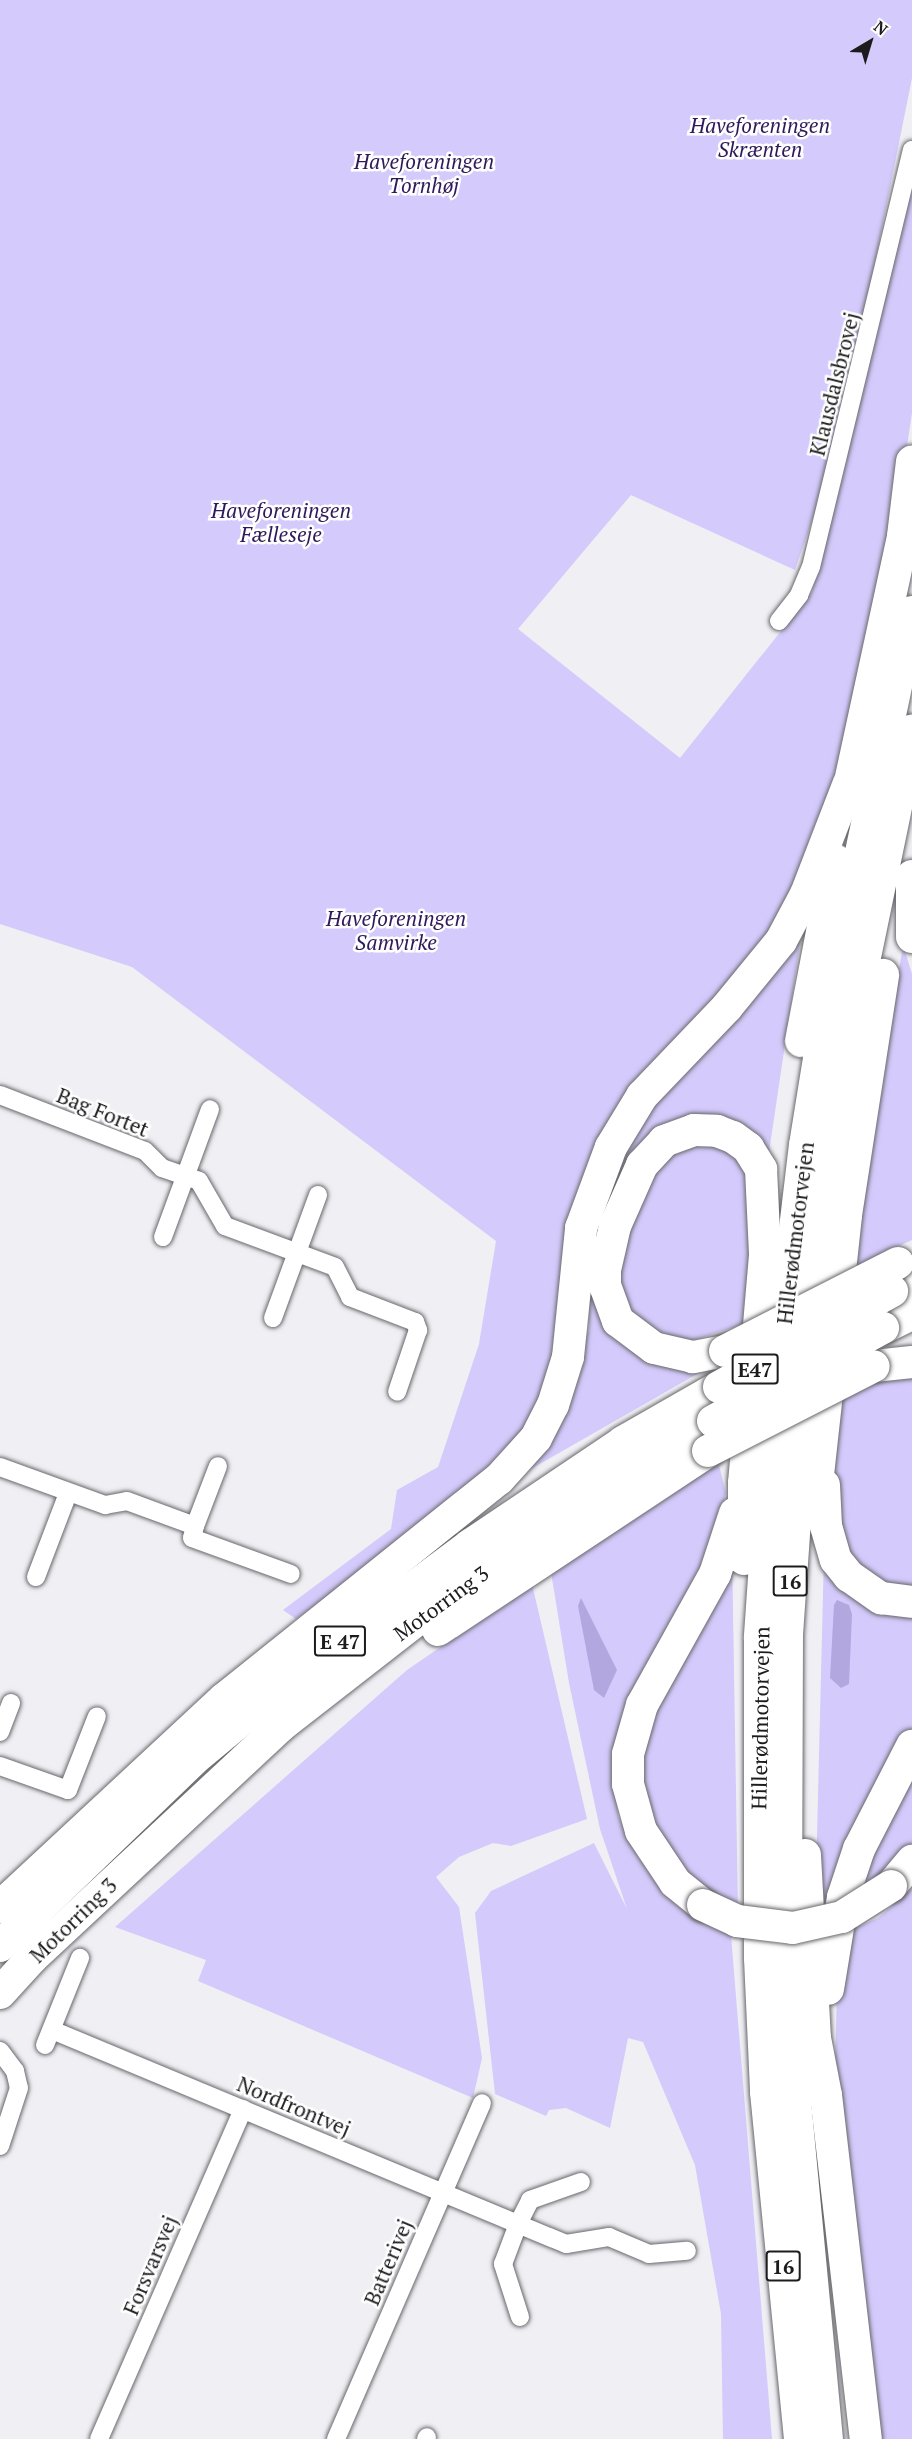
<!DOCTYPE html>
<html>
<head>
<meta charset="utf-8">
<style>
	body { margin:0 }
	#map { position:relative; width:912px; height:2439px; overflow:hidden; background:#f0eff4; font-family:"PT Serif",serif }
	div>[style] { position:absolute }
	.green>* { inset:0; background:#d4cafb }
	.water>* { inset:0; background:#b3a7df }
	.roads { filter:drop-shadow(0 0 2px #68676c) drop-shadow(0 0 2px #68676c) }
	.minor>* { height:18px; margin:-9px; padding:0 9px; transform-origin:9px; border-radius:9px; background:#fff }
	.motorway>* { height:32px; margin:-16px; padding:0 16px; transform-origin:16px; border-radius:16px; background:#fff }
	.bridges { filter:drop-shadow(0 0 2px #68676c) drop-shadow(0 0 2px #68676c) }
	.motorway-bridge>* { height:32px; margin:-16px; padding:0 16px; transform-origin:16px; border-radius:16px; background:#fff }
	span { translate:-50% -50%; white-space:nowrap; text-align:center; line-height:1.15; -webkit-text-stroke:5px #fff; paint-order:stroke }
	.shield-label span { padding:2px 4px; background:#fff; border:2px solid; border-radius:4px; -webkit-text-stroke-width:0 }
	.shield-label { font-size:20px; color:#1c1c1e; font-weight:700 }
	.park-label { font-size:21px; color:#30195a; font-style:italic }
	.street-label { font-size:21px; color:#1c1c1e }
	.north { position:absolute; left:840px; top:12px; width:60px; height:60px; -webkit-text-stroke:4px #fff; paint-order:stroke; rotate:38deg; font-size:16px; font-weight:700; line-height:24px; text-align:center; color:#1c1c1e }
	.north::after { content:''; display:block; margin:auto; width:21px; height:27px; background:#1c1c1e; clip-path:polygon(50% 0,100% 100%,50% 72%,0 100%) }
</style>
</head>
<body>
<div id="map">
	<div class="green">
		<div style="clip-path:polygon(0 0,912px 0,912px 78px,839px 442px,795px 570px,631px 495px,518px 629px,680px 758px,812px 592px,912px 169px,912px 413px,896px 519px,820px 836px,772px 941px,640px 1085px,553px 1377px,526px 1433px,492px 1470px,410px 1537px,296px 1619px,283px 1610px,391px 1529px,397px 1490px,438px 1467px,479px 1344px,496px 1241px,132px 967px,0 924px)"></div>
		<div style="clip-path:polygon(803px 923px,768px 1159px,742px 1134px,656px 1145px,604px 1305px,711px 1366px,524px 1473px,565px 1394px,589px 1329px,590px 1273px,615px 1163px,658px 1095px)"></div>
		<div style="clip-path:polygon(903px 945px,912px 974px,912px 1240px,852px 1268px)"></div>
		<div style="clip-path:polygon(705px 1138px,736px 1151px,756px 1183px,744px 1324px,682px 1344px,644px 1329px,618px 1294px,615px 1255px,660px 1159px)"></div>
		<div style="clip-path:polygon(897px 1367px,912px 1369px,912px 1596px,872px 1583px,845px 1556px,833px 1520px,838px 1397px)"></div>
		<div style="clip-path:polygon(719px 1465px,726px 1493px,710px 1557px,615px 1777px,618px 1816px,638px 1857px,665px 1892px,731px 1935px,772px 2439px,723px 2439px,721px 2314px,695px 2165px,643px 2042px,628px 2038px,610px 2128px,566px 2108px,549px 2110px,546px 2116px,495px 2094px,475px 1913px,491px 1891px,594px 1843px,627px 1909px,600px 1829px,569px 1683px,551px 1572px,639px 1509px)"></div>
		<div style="clip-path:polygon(732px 1550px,738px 1912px,700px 1893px,638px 1823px,637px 1730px)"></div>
		<div style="clip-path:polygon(824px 1553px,912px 1613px,912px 1734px,831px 1913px,815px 1918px)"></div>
		<div style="clip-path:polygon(532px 1584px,587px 1819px,511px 1846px,493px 1843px,459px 1857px,436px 1877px,459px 1907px,482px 2058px,473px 2098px,198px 1981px,206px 1960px,115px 1927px,407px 1670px)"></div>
		<div style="clip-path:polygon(912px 1777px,912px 1855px,852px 1906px,867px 1849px)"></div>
		<div style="clip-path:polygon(912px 1889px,912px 2439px,872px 2439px,835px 2069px,837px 1988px,845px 1932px,878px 1918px)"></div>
	</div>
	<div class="water">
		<div style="clip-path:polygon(581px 1598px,617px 1670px,604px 1698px,594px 1690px,578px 1606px)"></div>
		<div style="clip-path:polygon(837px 1600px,849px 1605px,852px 1614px,849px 1684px,841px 1688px,830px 1678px,834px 1605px)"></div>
	</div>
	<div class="roads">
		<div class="minor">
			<div style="left:779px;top:621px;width:33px;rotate:-52deg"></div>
			<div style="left:799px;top:595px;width:30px;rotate:-67deg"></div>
			<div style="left:811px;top:567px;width:429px;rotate:-76.4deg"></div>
			<div style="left:0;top:1095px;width:155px;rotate:21.1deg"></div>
			<div style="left:145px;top:1151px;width:24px;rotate:45deg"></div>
			<div style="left:162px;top:1168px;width:39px;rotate:19deg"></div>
			<div style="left:199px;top:1181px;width:52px;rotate:60deg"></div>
			<div style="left:225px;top:1226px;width:117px;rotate:20.4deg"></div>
			<div style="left:335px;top:1267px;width:34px;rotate:63deg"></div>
			<div style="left:350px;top:1297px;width:70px;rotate:21deg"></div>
			<div style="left:415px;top:1322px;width:9px;rotate:69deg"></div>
			<div style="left:418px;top:1330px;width:65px;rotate:108.7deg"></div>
			<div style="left:163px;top:1237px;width:136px;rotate:-69.8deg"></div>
			<div style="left:273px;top:1318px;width:131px;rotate:-69.9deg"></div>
			<div style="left:0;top:1467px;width:112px;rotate:19.9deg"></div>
			<div style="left:105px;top:1505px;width:22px;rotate:-10deg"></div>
			<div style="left:127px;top:1501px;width:72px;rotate:20.2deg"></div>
			<div style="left:195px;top:1526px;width:12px;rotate:104deg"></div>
			<div style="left:192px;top:1538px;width:105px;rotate:20deg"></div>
			<div style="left:195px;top:1526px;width:64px;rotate:-69deg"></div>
			<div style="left:36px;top:1577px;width:90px;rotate:-69.1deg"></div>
			<div style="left:0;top:1732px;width:31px;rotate:-69deg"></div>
			<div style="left:0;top:1766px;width:72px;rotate:19.4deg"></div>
			<div style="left:68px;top:1790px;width:79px;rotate:-68.6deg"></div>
			<div style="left:52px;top:2030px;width:557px;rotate:22.6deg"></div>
			<div style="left:566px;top:2244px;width:44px;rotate:-9.2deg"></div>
			<div style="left:609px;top:2237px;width:43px;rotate:23deg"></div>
			<div style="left:649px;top:2254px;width:38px;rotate:-5deg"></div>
			<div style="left:45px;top:2045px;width:94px;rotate:-68.1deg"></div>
			<div style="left:0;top:2051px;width:25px;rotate:53deg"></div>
			<div style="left:15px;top:2071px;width:17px;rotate:77deg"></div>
			<div style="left:19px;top:2088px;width:61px;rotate:108.1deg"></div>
			<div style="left:520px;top:2317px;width:56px;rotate:-107.8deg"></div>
			<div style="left:503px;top:2264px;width:43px;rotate:-69.4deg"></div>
			<div style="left:518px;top:2224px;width:27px;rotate:-63deg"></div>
			<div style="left:530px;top:2200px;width:54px;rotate:-19.4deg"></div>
			<div style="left:99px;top:2439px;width:360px;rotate:-66.4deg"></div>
			<div style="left:336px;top:2439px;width:366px;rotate:-66.5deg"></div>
			<div style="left:426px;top:2439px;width:2px;rotate:-63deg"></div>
		</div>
		<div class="motorway">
			<div style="left:845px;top:805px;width:275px;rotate:-77.8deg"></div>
			<div style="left:903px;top:536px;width:75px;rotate:-83.1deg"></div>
			<div style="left:912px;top:876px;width:61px;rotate:90deg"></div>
			<div style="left:801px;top:1041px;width:184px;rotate:-79.1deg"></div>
			<div style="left:892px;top:1291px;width:22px;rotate:-27deg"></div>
			<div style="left:835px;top:1317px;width:103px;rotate:-83.8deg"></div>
			<div style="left:846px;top:1215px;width:243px;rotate:-81.2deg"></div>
			<div style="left:883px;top:1328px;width:32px;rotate:-26deg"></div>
			<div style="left:810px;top:1331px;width:294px;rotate:-82.6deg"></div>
			<div style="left:848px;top:1039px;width:315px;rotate:-78.3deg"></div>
			<div style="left:781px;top:1346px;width:202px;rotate:-83.2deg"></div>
			<div style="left:805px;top:1145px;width:119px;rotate:-80.8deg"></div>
			<div style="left:824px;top:1028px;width:425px;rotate:-78.1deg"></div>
			<div style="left:725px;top:1351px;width:33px;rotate:169deg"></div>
			<div style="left:693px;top:1357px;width:40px;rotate:-167deg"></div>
			<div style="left:654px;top:1348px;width:45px;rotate:-143.1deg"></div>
			<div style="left:618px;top:1321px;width:37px;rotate:-110deg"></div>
			<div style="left:605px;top:1286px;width:16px;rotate:-90deg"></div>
			<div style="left:605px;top:1270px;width:45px;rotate:-77.2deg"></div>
			<div style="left:615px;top:1226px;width:67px;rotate:-66.1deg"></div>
			<div style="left:642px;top:1165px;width:33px;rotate:-47deg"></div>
			<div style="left:664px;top:1141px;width:32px;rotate:-20deg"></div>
			<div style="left:694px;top:1130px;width:23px;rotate:2deg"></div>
			<div style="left:717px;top:1131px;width:17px;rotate:21deg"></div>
			<div style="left:733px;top:1137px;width:19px;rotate:36deg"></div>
			<div style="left:748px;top:1148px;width:25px;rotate:58deg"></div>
			<div style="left:761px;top:1169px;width:86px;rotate:87.3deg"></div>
			<div style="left:765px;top:1255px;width:104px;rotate:94.9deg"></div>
			<div style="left:874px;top:1366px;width:38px;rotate:-6deg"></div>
			<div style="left:805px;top:1377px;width:258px;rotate:94deg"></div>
			<div style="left:787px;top:1634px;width:323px;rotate:90.2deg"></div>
			<div style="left:786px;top:1957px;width:144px;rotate:86.4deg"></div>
			<div style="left:795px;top:2101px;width:340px;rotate:84.6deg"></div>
			<div style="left:777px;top:1392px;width:247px;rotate:94deg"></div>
			<div style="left:760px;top:1638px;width:320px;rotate:90deg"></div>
			<div style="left:760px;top:1958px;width:134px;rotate:87.4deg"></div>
			<div style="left:766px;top:2092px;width:349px;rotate:84.4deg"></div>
			<div style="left:824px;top:1485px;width:41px;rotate:87.2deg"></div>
			<div style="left:826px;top:1526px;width:35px;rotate:74deg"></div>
			<div style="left:836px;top:1560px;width:21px;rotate:51deg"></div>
			<div style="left:849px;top:1576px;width:39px;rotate:35deg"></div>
			<div style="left:881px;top:1598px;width:31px;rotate:7deg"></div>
			<div style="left:814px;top:1511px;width:145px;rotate:-83.7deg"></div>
			<div style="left:744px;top:1559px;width:76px;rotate:-90deg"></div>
			<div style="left:744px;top:1483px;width:78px;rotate:-84.9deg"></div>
			<div style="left:438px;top:1630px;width:324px;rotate:-33.5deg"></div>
			<div style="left:805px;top:1855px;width:183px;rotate:86.9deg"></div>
			<div style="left:815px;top:2038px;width:58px;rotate:79.1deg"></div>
			<div style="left:826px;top:2095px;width:346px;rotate:83.4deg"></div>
			<div style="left:891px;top:1886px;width:33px;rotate:-50deg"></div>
			<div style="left:703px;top:1905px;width:36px;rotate:-141deg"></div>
			<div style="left:675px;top:1882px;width:61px;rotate:-123.7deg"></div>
			<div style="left:641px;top:1831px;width:49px;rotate:-105.5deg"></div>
			<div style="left:628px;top:1784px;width:30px;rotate:-90deg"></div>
			<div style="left:628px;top:1754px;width:51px;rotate:-74.1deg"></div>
			<div style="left:642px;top:1705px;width:150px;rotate:-60.9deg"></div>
			<div style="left:715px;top:1574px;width:64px;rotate:-71.8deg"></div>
			<div style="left:0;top:1907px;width:306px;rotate:-42.9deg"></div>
			<div style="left:224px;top:1699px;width:352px;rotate:-38.7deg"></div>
			<div style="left:499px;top:1479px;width:55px;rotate:-47.9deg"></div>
			<div style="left:536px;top:1438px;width:37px;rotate:-63deg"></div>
			<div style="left:553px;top:1405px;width:50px;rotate:-72.6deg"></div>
			<div style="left:568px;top:1357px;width:130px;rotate:-84.2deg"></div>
			<div style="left:581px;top:1228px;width:86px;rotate:-69.7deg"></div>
			<div style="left:611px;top:1147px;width:60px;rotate:-58.7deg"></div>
			<div style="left:642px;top:1096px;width:123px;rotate:-46.3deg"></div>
			<div style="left:727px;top:1007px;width:85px;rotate:-50.7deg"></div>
			<div style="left:781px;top:941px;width:53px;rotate:-62deg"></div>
			<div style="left:806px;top:894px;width:117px;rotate:-68.9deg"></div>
			<div style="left:0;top:1946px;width:268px;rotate:-43.9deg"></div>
			<div style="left:193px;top:1760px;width:122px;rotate:-39.7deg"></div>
			<div style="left:287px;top:1682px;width:229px;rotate:-36.8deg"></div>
			<div style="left:470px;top:1545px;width:184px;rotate:-33.9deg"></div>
			<div style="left:623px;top:1442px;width:111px;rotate:-29.8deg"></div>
			<div style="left:828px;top:1989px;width:93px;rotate:-80.7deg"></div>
			<div style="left:843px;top:1897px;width:51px;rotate:-71.6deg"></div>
			<div style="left:859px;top:1849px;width:116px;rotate:-62.8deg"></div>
			<div style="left:0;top:1993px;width:47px;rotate:-47.6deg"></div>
			<div style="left:32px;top:1958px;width:343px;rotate:-43deg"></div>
			<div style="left:283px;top:1724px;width:189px;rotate:-37.9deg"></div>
			<div style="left:432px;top:1608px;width:168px;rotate:-35.3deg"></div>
			<div style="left:569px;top:1511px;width:170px;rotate:-32deg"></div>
		</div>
	</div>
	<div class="bridges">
		<div class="motorway-bridge">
			<div style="left:725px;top:1351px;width:194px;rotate:-27deg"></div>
			<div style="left:719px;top:1387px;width:198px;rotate:-29deg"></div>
			<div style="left:713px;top:1421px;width:194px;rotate:-28.7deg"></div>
			<div style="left:708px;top:1451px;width:186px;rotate:-27.1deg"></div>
			<div style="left:703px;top:1905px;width:38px;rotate:25deg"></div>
			<div style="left:737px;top:1921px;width:56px;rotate:7.1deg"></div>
			<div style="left:793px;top:1928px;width:50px;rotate:-12.7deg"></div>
			<div style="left:842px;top:1917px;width:58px;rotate:-32.3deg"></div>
		</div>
	</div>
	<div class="shield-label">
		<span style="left:755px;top:1369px">E47</span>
		<span style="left:790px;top:1581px">16</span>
		<span style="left:340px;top:1641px">E 47</span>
		<span style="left:783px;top:2266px">16</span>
	</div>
	<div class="park-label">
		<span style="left:760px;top:137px">Haveforeningen<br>Skrænten</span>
		<span style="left:424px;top:173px">Haveforeningen<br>Tornhøj</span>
		<span style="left:281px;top:522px">Haveforeningen<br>Fælleseje</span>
		<span style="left:396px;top:930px">Haveforeningen<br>Samvirke</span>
	</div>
	<div class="street-label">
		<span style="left:834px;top:384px;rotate:-76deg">Klausdalsbrovej</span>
		<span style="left:103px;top:1112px;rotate:22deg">Bag Fortet</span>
		<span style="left:795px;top:1233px;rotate:-83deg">Hillerødmotorvejen</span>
		<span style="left:441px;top:1603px;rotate:-36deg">Motorring 3</span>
		<span style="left:760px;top:1718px;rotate:-89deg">Hillerødmotorvejen</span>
		<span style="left:73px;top:1920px;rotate:-44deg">Motorring 3</span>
		<span style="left:294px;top:2106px;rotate:23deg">Nordfrontvej</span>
		<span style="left:388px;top:2262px;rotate:-67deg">Batterivej</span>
		<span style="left:150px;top:2265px;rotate:-67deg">Forsvarsvej</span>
	</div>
	<div class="north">N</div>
</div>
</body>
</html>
